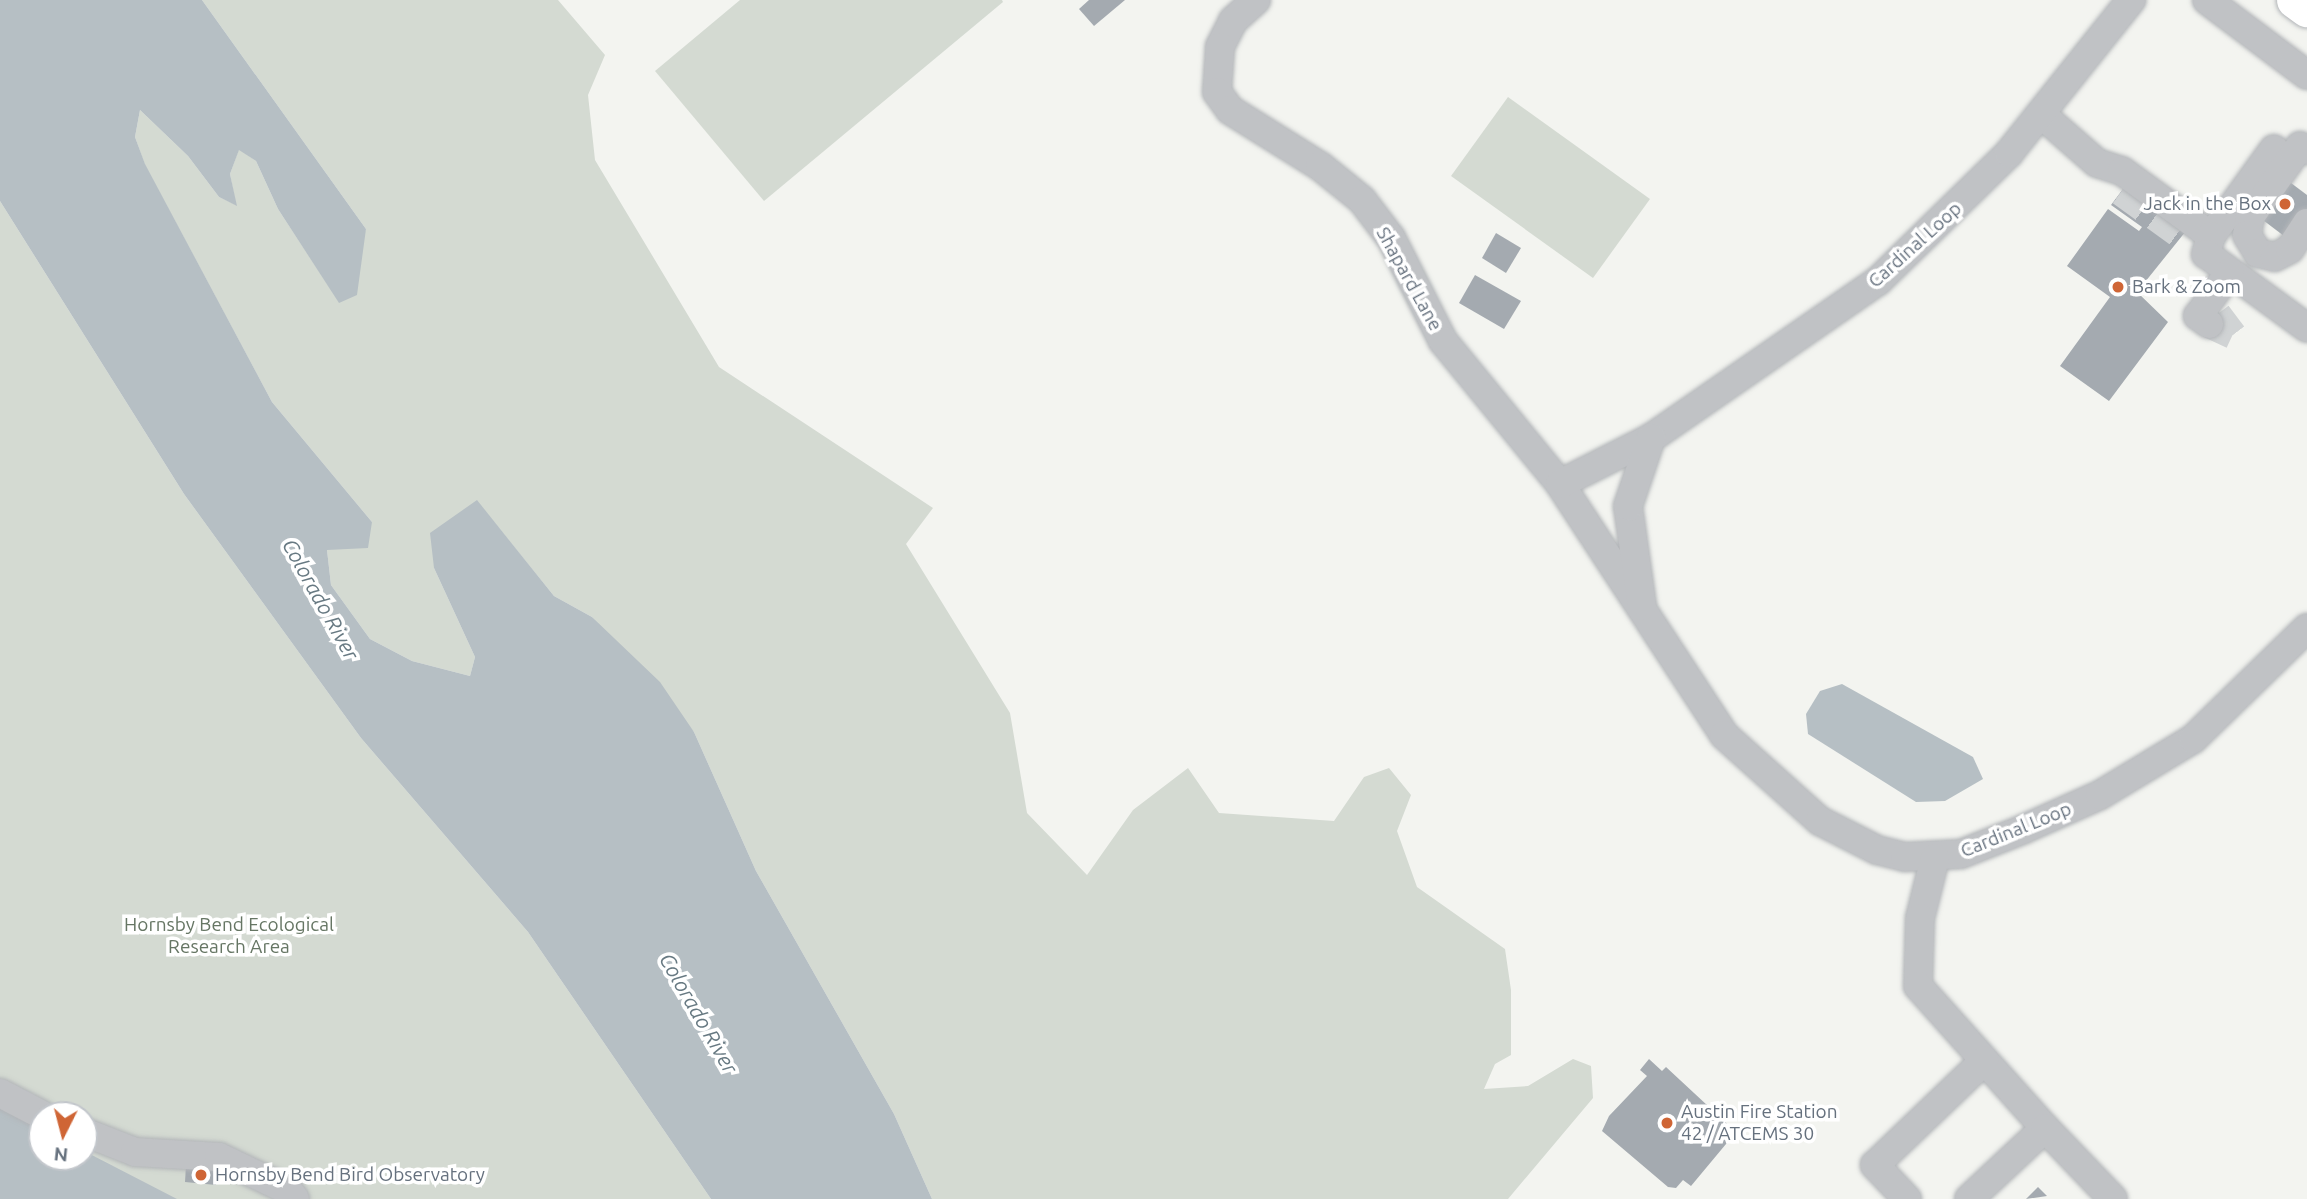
<!DOCTYPE html>
<html>
<head>
<meta charset="utf-8">
<style>
	body { margin:0 }
	#map { position:relative; width:2307px; height:1199px; overflow:hidden; background:#f3f4f0; font-family:Ubuntu,sans-serif }
	div>[style] { position:absolute }
	.green>* { inset:0; background:#d4dad2 }
	.water>* { inset:0; background:#b6bfc4 }
	.building>* { inset:0; background:#a4aab0 }
	.minor-tunnel>* { height:28px; margin-top:-14px; transform-origin:0; background:repeating-linear-gradient(90deg,#d0d3d4 0 28px,transparent 0 42px) }
	.roads { filter:drop-shadow(0 0 2px #b2b5b8) drop-shadow(0 0 2px #b2b5b8) }
	.minor>* { height:28px; margin:-14px; padding:0 14px; transform-origin:14px; border-radius:14px; background:#c0c2c5 }
	.highway>* { height:38px; margin:-19px; padding:0 19px; transform-origin:19px; border-radius:19px; background:#fff }
	.dots>* { width:19px; height:19px; translate:-50% -50%; box-sizing:border-box; border:4px solid #fff; border-radius:50% }
	span { translate:-50% -50%; white-space:nowrap; text-align:center; line-height:1.15; -webkit-text-stroke:7px #fff; paint-order:stroke }
	.poi-label { font-size:19px; color:#66717e }
	.right { translate:-100% -50%; text-align:right }
	.left { translate:0 -50%; text-align:left }
	.street-label { font-size:19px; color:#66717e }
	.park-label { font-size:19px; color:#667664 }
	.water-label { font-size:21px; color:#677982; font-style:italic }
	.north { position:absolute; left:28px; top:1101px; width:70px; height:70px; box-sizing:border-box; background:#fff; border:2px solid #c2c6cb; border-radius:50%; rotate:186deg; font-size:19px; font-weight:700; line-height:28px; text-align:center; color:#66717e }
	.north::after { content:''; display:block; margin:auto; width:24px; height:32px; background:#cf6535; clip-path:polygon(50% 0,100% 100%,50% 72%,0 100%) }
</style>
</head>
<body>
<div id="map">
	<div class="green">
		<div style="clip-path:polygon(202px 0,558px 0,605px 55px,588px 95px,595px 160px,719px 367px,933px 508px,906px 544px,1010px 713px,1027px 813px,1087px 875px,1133px 810px,1188px 768px,1219px 813px,1334px 821px,1364px 777px,1389px 768px,1411px 795px,1397px 831px,1417px 887px,1505px 949px,1511px 990px,1511px 1055px,1495px 1064px,1484px 1089px,1528px 1086px,1573px 1059px,1591px 1066px,1593px 1098px,1508px 1199px,932px 1199px,894px 1114px,756px 871px,694px 732px,592px 617px,554px 596px,477px 501px,434px 568px,475px 657px,470px 676px,412px 661px,370px 639px,331px 585px,327px 550px,372px 522px,272px 402px,145px 165px,135px 137px,140px 110px,188px 156px,219px 197px,236px 205px,230px 174px,239px 149px,256px 161px,278px 209px,339px 302px,366px 229px)"></div>
		<div style="clip-path:polygon(740px 0,1002px 0,1003px 2px,764px 201px,655px 71px)"></div>
		<div style="clip-path:polygon(1508px 97px,1650px 199px,1593px 278px,1451px 176px)"></div>
		<div style="clip-path:polygon(evenodd,0 201px,184px 494px,361px 738px,528px 932px,711px 1199px,0 1199px,0 201px,42px 1115px,84px 1115px,84px 1157px,42px 1157px,42px 1115px)"></div>
	</div>
	<div class="water">
		<div style="clip-path:polygon(0 0,202px 0,366px 229px,357px 295px,339px 303px,278px 209px,256px 161px,239px 150px,230px 174px,237px 206px,219px 197px,188px 156px,140px 110px,135px 137px,145px 164px,272px 402px,372px 522px,368px 548px,327px 550px,331px 585px,370px 639px,412px 661px,470px 676px,475px 657px,434px 568px,430px 533px,477px 500px,554px 596px,592px 617px,660px 682px,694px 732px,756px 871px,894px 1114px,932px 1199px,711px 1199px,528px 932px,361px 738px,184px 494px,0 201px)"></div>
		<div style="clip-path:polygon(1842px 684px,1973px 757px,1983px 779px,1945px 801px,1916px 802px,1808px 734px,1806px 714px,1820px 691px)"></div>
		<div style="clip-path:polygon(0 1108px,42px 1130px,42px 1157px,84px 1157px,84px 1151px,177px 1199px,0 1199px)"></div>
	</div>
	<div class="building">
		<div style="clip-path:polygon(1089px 0,1125px 0,1094px 26px,1079px 9px)"></div>
		<div style="clip-path:polygon(2283px 177px,2307px 195px,2307px 217px,2284px 236px,2255px 214px)"></div>
		<div style="clip-path:polygon(2129px 181px,2190px 226px,2137px 292px,2168px 322px,2109px 401px,2060px 366px,2110px 297px,2067px 266px,2108px 209px,2139px 231px,2142px 227px,2111px 205px)"></div>
		<div style="clip-path:polygon(1496px 233px,1521px 248px,1506px 273px,1482px 258px)"></div>
		<div style="clip-path:polygon(1475px 275px,1521px 301px,1504px 329px,1459px 303px)"></div>
		<div style="clip-path:polygon(1649px 1059px,1662px 1071px,1666px 1067px,1736px 1132px,1691px 1186px,1683px 1180px,1676px 1188px,1668px 1187px,1602px 1131px,1609px 1116px,1647px 1076px,1640px 1070px)"></div>
		<div style="clip-path:polygon(186px 1165px,218px 1168px,216px 1185px,185px 1182px)"></div>
		<div style="clip-path:polygon(2038px 1187px,2047px 1196px,2026px 1199px)"></div>
	</div>
	<div class="minor-tunnel">
		<div style="left:2121px;top:192px;width:75px;rotate:35.8deg"></div>
		<div style="left:2209px;top:324px;width:26px;rotate:25deg"></div>
		<div style="left:2233px;top:335px;width:26px;rotate:-127deg"></div>
	</div>
	<div class="roads">
		<div class="minor">
			<div style="left:1256px;top:0;width:31px;rotate:138deg"></div>
			<div style="left:1233px;top:21px;width:29px;rotate:117deg"></div>
			<div style="left:1220px;top:47px;width:45px;rotate:93.8deg"></div>
			<div style="left:1217px;top:92px;width:22px;rotate:54deg"></div>
			<div style="left:1230px;top:110px;width:106px;rotate:31.9deg"></div>
			<div style="left:1320px;top:166px;width:54px;rotate:39deg"></div>
			<div style="left:1362px;top:200px;width:48px;rotate:52.7deg"></div>
			<div style="left:1391px;top:238px;width:115px;rotate:63.2deg"></div>
			<div style="left:1443px;top:341px;width:185px;rotate:50.7deg"></div>
			<div style="left:1560px;top:484px;width:300px;rotate:56.8deg"></div>
			<div style="left:1724px;top:735px;width:129px;rotate:41.9deg"></div>
			<div style="left:1820px;top:821px;width:64px;rotate:27deg"></div>
			<div style="left:1877px;top:850px;width:29px;rotate:14deg"></div>
			<div style="left:1905px;top:857px;width:56px;rotate:-3.1deg"></div>
			<div style="left:1961px;top:854px;width:68px;rotate:-21.6deg"></div>
			<div style="left:2024px;top:829px;width:83px;rotate:-24.1deg"></div>
			<div style="left:2100px;top:795px;width:109px;rotate:-31.1deg"></div>
			<div style="left:2193px;top:739px;width:159px;rotate:-44.2deg"></div>
			<div style="left:2207px;top:0;width:125px;rotate:36.9deg"></div>
			<div style="left:2041px;top:114px;width:74px;rotate:41.2deg"></div>
			<div style="left:2097px;top:163px;width:26px;rotate:18deg"></div>
			<div style="left:2122px;top:171px;width:110px;rotate:36.1deg"></div>
			<div style="left:2274px;top:149px;width:107px;rotate:125.9deg"></div>
			<div style="left:2211px;top:236px;width:19px;rotate:106deg"></div>
			<div style="left:2206px;top:254px;width:125px;rotate:36.2deg"></div>
			<div style="left:2307px;top:150px;width:8px;rotate:-150deg"></div>
			<div style="left:2300px;top:146px;width:87px;rotate:125.2deg"></div>
			<div style="left:2250px;top:217px;width:18px;rotate:99deg"></div>
			<div style="left:2247px;top:235px;width:21px;rotate:59deg"></div>
			<div style="left:2258px;top:253px;width:17px;rotate:13deg"></div>
			<div style="left:2275px;top:257px;width:17px;rotate:-28deg"></div>
			<div style="left:2290px;top:249px;width:31px;rotate:-57deg"></div>
			<div style="left:2209px;top:324px;width:14px;rotate:-144deg"></div>
			<div style="left:2198px;top:316px;width:54px;rotate:-54deg"></div>
			<div style="left:1560px;top:484px;width:102px;rotate:-26.8deg"></div>
			<div style="left:1651px;top:438px;width:276px;rotate:-34.7deg"></div>
			<div style="left:1878px;top:281px;width:183px;rotate:-44.3deg"></div>
			<div style="left:2009px;top:153px;width:196px;rotate:-51.4deg"></div>
			<div style="left:1642px;top:606px;width:101px;rotate:-98deg"></div>
			<div style="left:1628px;top:506px;width:72px;rotate:-71.3deg"></div>
			<div style="left:1935px;top:858px;width:62px;rotate:104deg"></div>
			<div style="left:1920px;top:918px;width:68px;rotate:91.7deg"></div>
			<div style="left:1918px;top:986px;width:191px;rotate:48.2deg"></div>
			<div style="left:2045px;top:1128px;width:104px;rotate:136.9deg"></div>
			<div style="left:0;top:1093px;width:47px;rotate:27.6deg"></div>
			<div style="left:2045px;top:1128px;width:98px;rotate:46.2deg"></div>
			<div style="left:84px;top:1132px;width:55px;rotate:21.4deg"></div>
			<div style="left:135px;top:1152px;width:84px;rotate:3.4deg"></div>
			<div style="left:219px;top:1157px;width:76px;rotate:25.6deg"></div>
			<div style="left:288px;top:1190px;width:11px;rotate:52deg"></div>
			<div style="left:1907px;top:1199px;width:47px;rotate:-133.3deg"></div>
			<div style="left:1875px;top:1165px;width:151px;rotate:-43.7deg"></div>
		</div>
		<div class="highway">
			<div style="left:2296px;top:0;width:14px;rotate:36deg"></div>
		</div>
	</div>
	<div class="dots">
		<div style="left:2285px;top:204px;background:#cf6535"></div>
		<div style="left:2118px;top:287px;background:#cf6535"></div>
		<div style="left:1667px;top:1123px;background:#cf6535"></div>
		<div style="left:201px;top:1175px;background:#cf6535"></div>
	</div>
	<div class="poi-label">
		<span class="right" style="left:2271px;top:204px">Jack in the Box</span>
		<span class="left" style="left:2132px;top:287px">Bark &amp; Zoom</span>
		<span class="left" style="left:1681px;top:1123px">Austin Fire Station<br>42 / ATCEMS 30</span>
		<span class="left" style="left:215px;top:1175px">Hornsby Bend Bird Observatory</span>
	</div>
	<div class="street-label">
		<span style="left:1915px;top:245px;rotate:-42deg">Cardinal Loop</span>
		<span style="left:1409px;top:279px;rotate:61deg">Shapard Lane</span>
		<span style="left:2016px;top:830px;rotate:-22deg">Cardinal Loop</span>
	</div>
	<div class="park-label">
		<span style="left:229px;top:936px">Hornsby Bend Ecological<br>Research Area</span>
	</div>
	<div class="water-label">
		<span style="left:321px;top:599px;rotate:61deg">Colorado River</span>
		<span style="left:699px;top:1013px;rotate:60deg">Colorado River</span>
	</div>
	<div class="north">N</div>
</div>
</body>
</html>
